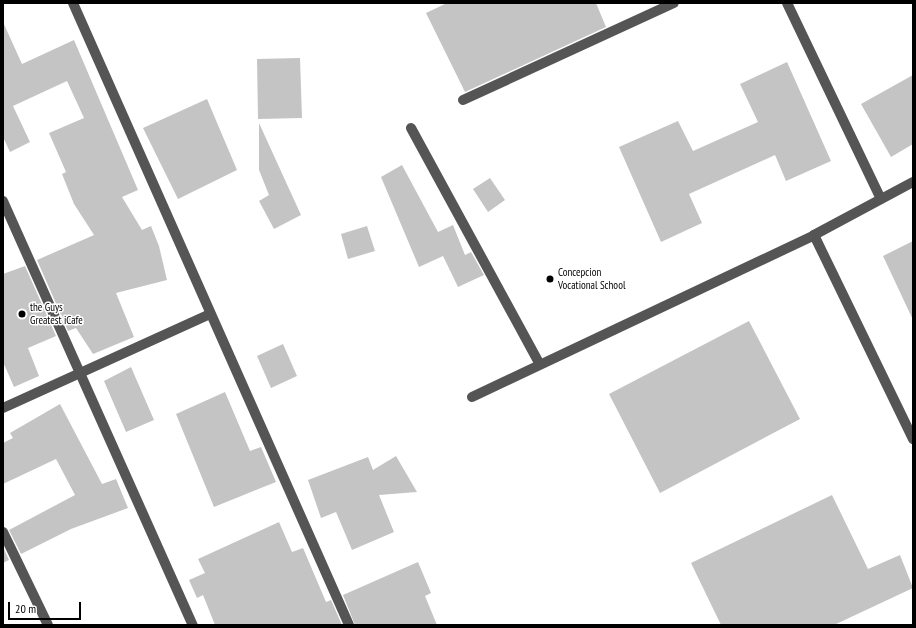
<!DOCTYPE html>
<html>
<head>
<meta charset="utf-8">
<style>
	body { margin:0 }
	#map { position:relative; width:916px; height:628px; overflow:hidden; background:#fff; font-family:"PT Sans Narrow",sans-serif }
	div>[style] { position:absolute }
	.building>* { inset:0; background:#c4c4c4 }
	.minor>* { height:10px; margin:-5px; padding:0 5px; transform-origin:5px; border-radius:5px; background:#555 }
	.dots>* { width:11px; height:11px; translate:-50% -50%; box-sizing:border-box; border:2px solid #fff; border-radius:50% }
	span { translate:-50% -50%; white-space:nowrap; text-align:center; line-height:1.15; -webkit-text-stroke:3px #fff; paint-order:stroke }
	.poi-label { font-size:11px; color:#000 }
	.left { translate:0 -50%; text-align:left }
	.frame { position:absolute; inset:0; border:4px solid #000; pointer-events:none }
	.scale { position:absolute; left:8px; top:602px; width:73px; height:18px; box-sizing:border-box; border:2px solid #000; border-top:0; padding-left:5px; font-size:12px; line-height:14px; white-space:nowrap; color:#000; -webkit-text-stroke:3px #fff; paint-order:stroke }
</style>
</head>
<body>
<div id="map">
	<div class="building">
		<div style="clip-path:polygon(447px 3px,596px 3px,606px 27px,465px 92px,426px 13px)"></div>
		<div style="clip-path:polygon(3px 22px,22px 64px,74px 40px,138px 190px,122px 197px,142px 230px,151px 226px,159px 246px,167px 280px,116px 293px,134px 337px,93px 354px,76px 328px,68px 331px,37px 260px,94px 235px,74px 204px,62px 174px,66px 172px,49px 133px,84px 118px,67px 81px,13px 106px,30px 142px,10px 152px,3px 137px)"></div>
		<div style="clip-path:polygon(300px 58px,302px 118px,258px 119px,257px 59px)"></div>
		<div style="clip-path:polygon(787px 62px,831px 161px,786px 181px,775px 155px,689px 194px,702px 223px,661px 242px,619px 147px,678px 121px,693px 151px,758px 122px,740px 84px)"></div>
		<div style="clip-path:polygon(913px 75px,913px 144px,891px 157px,861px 104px)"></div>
		<div style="clip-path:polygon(207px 99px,237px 170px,178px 199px,143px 128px)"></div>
		<div style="clip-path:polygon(259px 123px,301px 215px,274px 229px,259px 201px,269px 195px,259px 170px)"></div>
		<div style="clip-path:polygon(402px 165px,438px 232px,453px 225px,465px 255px,471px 252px,484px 275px,458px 287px,443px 256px,419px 267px,381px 177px)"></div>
		<div style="clip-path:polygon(490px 178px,505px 200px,488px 212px,473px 189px)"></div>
		<div style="clip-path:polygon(367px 226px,375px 251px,348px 259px,341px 234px)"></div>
		<div style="clip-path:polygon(913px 241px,913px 320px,883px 256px)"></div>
		<div style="clip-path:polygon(25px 266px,56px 336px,28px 348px,39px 376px,14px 387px,3px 362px,3px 274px)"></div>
		<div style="clip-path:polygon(749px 321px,800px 419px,660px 493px,609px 394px)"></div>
		<div style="clip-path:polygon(283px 344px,297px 376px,271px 388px,257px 356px)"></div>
		<div style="clip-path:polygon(131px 367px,154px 420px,126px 432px,104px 381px)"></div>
		<div style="clip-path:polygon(225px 392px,250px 451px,261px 447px,276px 482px,214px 507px,176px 414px)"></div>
		<div style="clip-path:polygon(60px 404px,102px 484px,116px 479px,128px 508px,71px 529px,21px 554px,9px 530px,75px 495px,56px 459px,3px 484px,3px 443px,13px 438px,10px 433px)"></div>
		<div style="clip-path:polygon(396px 456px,417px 492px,379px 495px,394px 532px,352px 550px,336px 512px,321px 518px,308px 480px,368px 457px,373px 470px)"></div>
		<div style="clip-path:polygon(832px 495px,868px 569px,900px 555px,913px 588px,834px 625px,721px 625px,691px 563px)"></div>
		<div style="clip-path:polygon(279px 522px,292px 552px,303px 548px,326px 602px,331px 600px,342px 625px,215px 625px,203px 595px,197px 598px,189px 580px,205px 573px,198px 559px)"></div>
		<div style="clip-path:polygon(3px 547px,9px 560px,3px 563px)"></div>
		<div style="clip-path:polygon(418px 562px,431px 593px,425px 596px,437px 625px,355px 625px,343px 595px)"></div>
	</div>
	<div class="minor">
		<div style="left:73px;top:3px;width:680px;rotate:66.07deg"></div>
		<div style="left:787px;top:3px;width:217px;rotate:64.4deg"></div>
		<div style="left:463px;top:100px;width:232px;rotate:-24.7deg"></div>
		<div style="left:411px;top:128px;width:268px;rotate:61.4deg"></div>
		<div style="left:3px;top:201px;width:465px;rotate:65.9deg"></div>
		<div style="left:814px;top:235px;width:227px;rotate:64.1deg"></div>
		<div style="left:472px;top:397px;width:378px;rotate:-25.3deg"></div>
		<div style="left:814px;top:235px;width:112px;rotate:-28.2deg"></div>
		<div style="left:3px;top:408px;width:225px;rotate:-24.4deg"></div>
		<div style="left:3px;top:532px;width:103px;rotate:64.2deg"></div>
	</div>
	<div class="dots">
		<div style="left:550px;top:279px;background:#000"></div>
		<div style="left:22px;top:314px;background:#000"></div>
	</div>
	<div class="poi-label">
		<span class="left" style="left:558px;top:279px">Concepcion<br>Vocational School</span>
		<span class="left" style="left:30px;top:314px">the Guys<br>Greatest iCafe</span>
	</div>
	<div class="frame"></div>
	<div class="scale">20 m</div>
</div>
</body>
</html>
